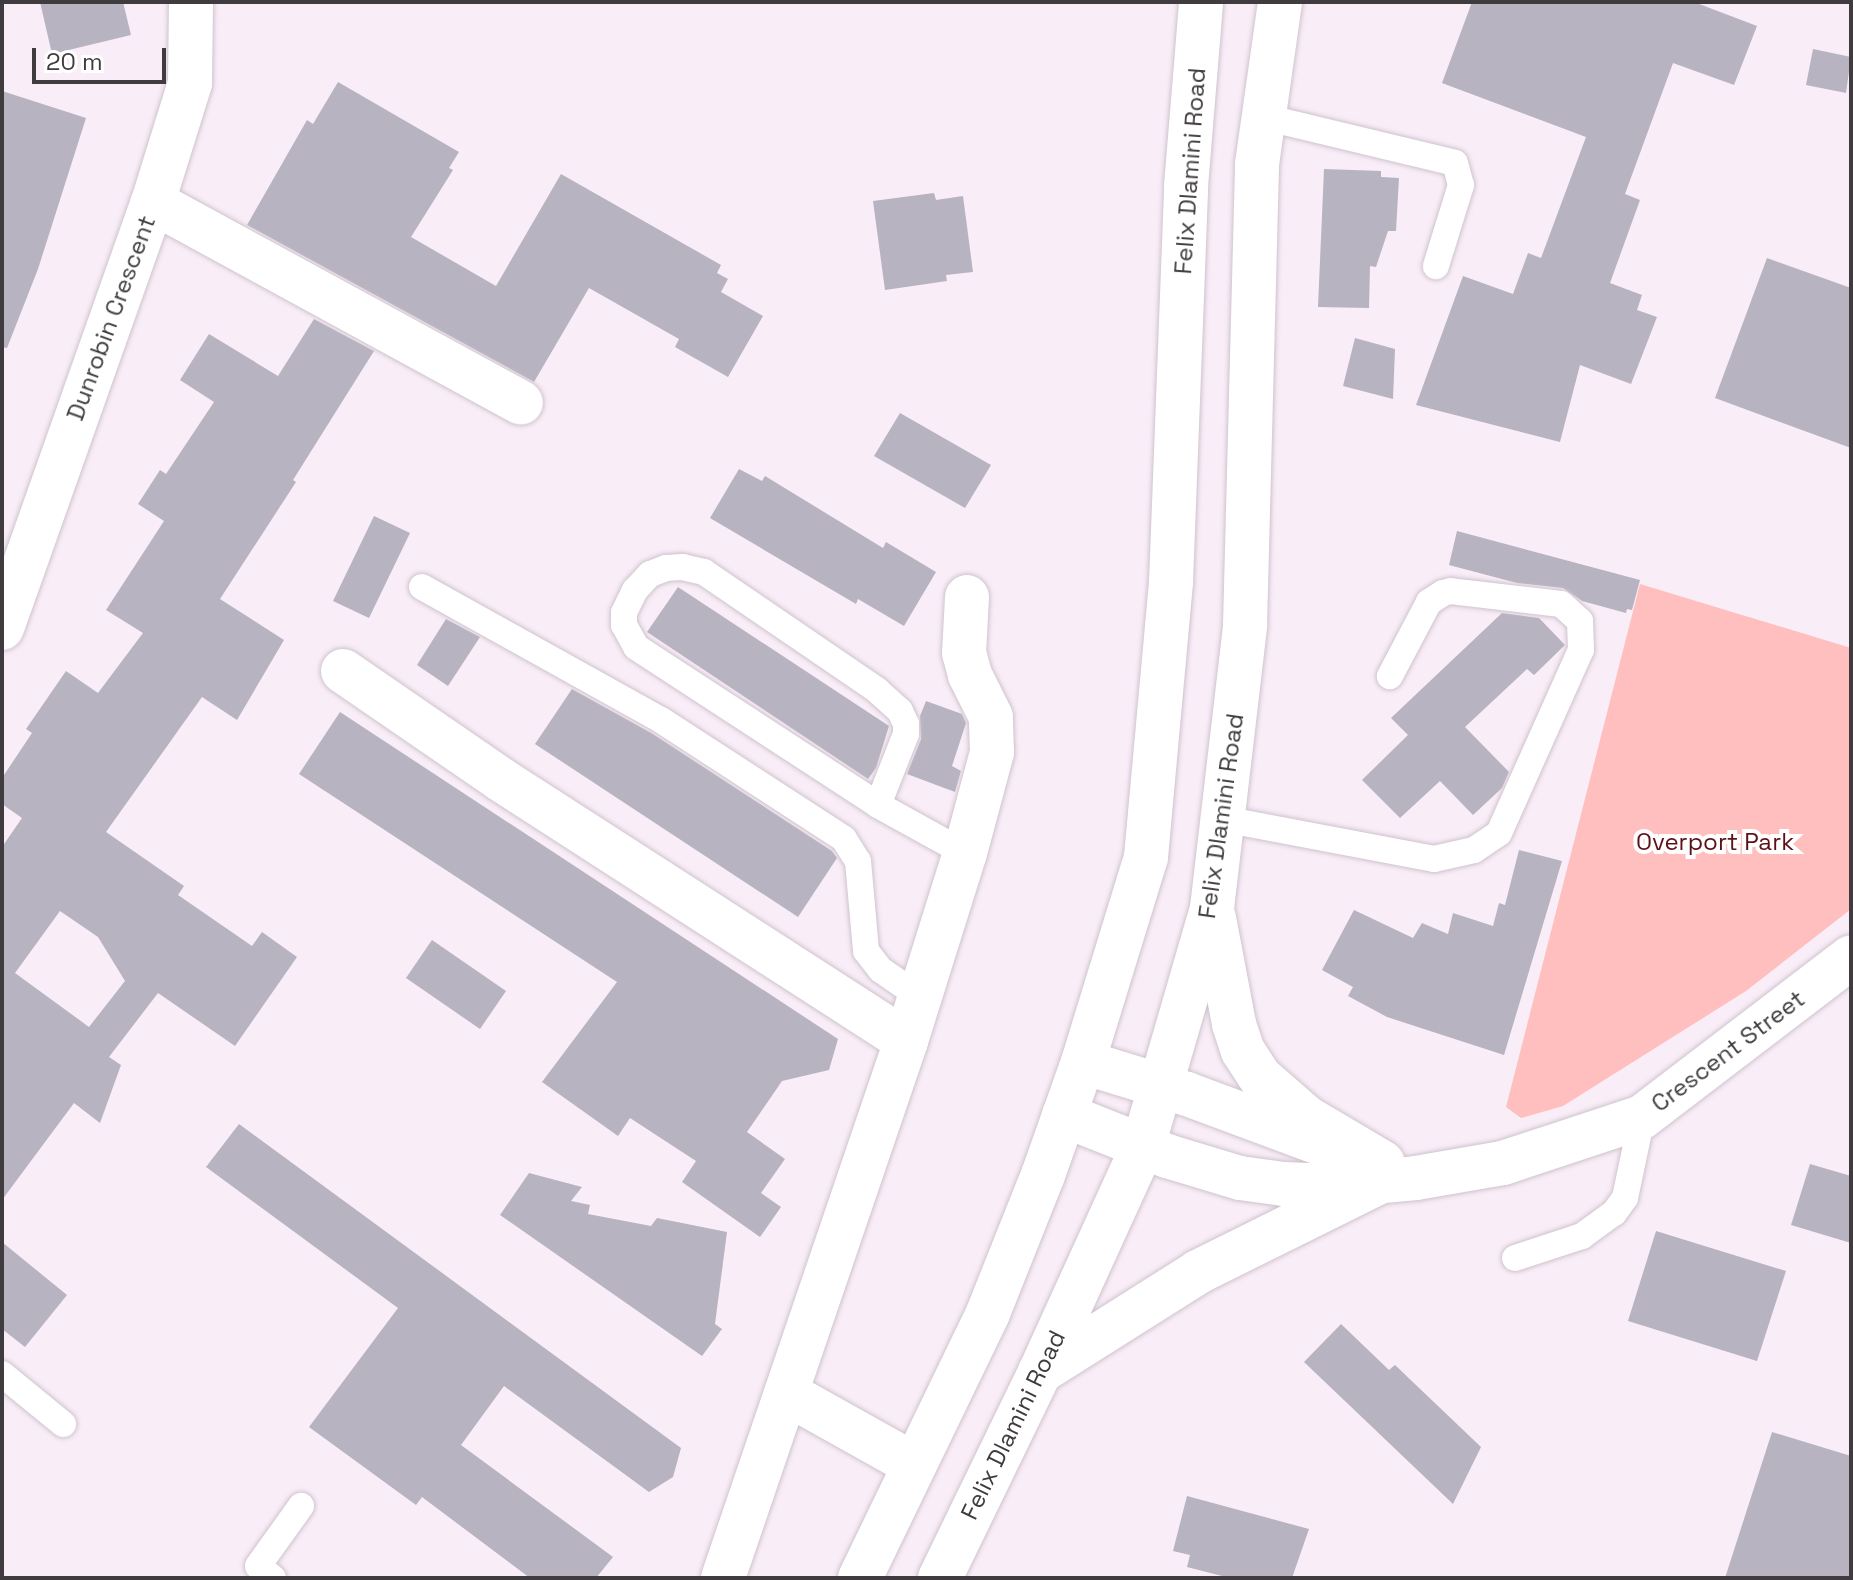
<!DOCTYPE html>
<html>
<head>
<meta charset="utf-8">
<style>
	body { margin:0 }
	#map { position:relative; width:1853px; height:1580px; overflow:hidden; background:#f9edf8; font-family:"Space Grotesk",sans-serif }
	div>[style] { position:absolute }
	.green>* { inset:0; background:#ffbfbe }
	.building>* { inset:0; background:#b7b3c0 }
	.roads { filter:drop-shadow(0 0 2px #cec3cd) drop-shadow(0 0 2px #cec3cd) }
	.service>* { height:26px; margin:-13px; padding:0 13px; transform-origin:13px; border-radius:13px; background:#fff }
	.minor>* { height:44px; margin:-22px; padding:0 22px; transform-origin:22px; border-radius:22px; background:#fff }
	.secondary>* { height:44px; margin:-22px; padding:0 22px; transform-origin:22px; border-radius:22px; background:#fff }
	span { translate:-50% -50%; white-space:nowrap; text-align:center; line-height:1.15; -webkit-text-stroke:8px #fff; paint-order:stroke }
	.street-label { font-size:24px; color:#3f3b3f }
	.park-label { font-size:24px; color:#5d101a }
	.frame { position:absolute; inset:0; border:4px solid #3f3b3f; pointer-events:none }
	.scale { position:absolute; left:32px; top:48px; width:134px; height:36px; box-sizing:border-box; border:4px solid #3f3b3f; border-top:0; padding-left:10px; font-size:24px; line-height:28px; white-space:nowrap; color:#3f3b3f; -webkit-text-stroke:6px #fff; paint-order:stroke }
</style>
</head>
<body>
<div id="map">
	<div class="green">
		<div style="clip-path:polygon(1640px 584px,1851px 648px,1851px 909px,1746px 991px,1563px 1106px,1521px 1118px,1506px 1107px)"></div>
	</div>
	<div class="building">
		<div style="clip-path:polygon(40px 2px,123px 2px,131px 35px,52px 54px)"></div>
		<div style="clip-path:polygon(1472px 2px,1694px 2px,1757px 26px,1734px 85px,1673px 63px,1625px 194px,1640px 200px,1610px 283px,1642px 295px,1637px 310px,1657px 317px,1631px 384px,1580px 365px,1560px 442px,1416px 405px,1463px 276px,1513px 294px,1528px 253px,1541px 258px,1586px 137px,1442px 83px)"></div>
		<div style="clip-path:polygon(1813px 49px,1851px 57px,1846px 93px,1806px 85px)"></div>
		<div style="clip-path:polygon(338px 82px,459px 152px,449px 168px,453px 170px,411px 237px,496px 286px,561px 174px,721px 265px,717px 273px,728px 279px,721px 292px,763px 316px,728px 377px,675px 347px,679px 339px,589px 288px,534px 382px,247px 225px,307px 120px,313px 124px)"></div>
		<div style="clip-path:polygon(2px 91px,86px 118px,38px 269px,7px 348px,2px 347px)"></div>
		<div style="clip-path:polygon(1324px 169px,1381px 171px,1381px 177px,1399px 178px,1396px 231px,1388px 231px,1376px 267px,1370px 266px,1369px 308px,1318px 307px)"></div>
		<div style="clip-path:polygon(934px 193px,936px 200px,963px 196px,973px 272px,946px 275px,947px 281px,885px 290px,873px 201px)"></div>
		<div style="clip-path:polygon(1767px 258px,1851px 288px,1851px 448px,1715px 398px)"></div>
		<div style="clip-path:polygon(evenodd,314px 319px,374px 351px,293px 480px,296px 482px,220px 599px,284px 640px,237px 720px,202px 697px,106px 832px,184px 886px,178px 895px,252px 946px,262px 932px,297px 957px,235px 1046px,158px 993px,109px 1057px,121px 1065px,100px 1123px,74px 1103px,2px 1200px,2px 847px,22px 818px,2px 804px,2px 778px,32px 733px,26px 729px,66px 671px,98px 693px,143px 633px,106px 610px,164px 521px,138px 504px,160px 470px,166px 474px,214px 402px,180px 380px,209px 334px,278px 376px,314px 319px,60px 911px,98px 937px,125px 981px,89px 1027px,15px 973px,60px 911px)"></div>
		<div style="clip-path:polygon(1355px 338px,1395px 349px,1393px 399px,1343px 386px)"></div>
		<div style="clip-path:polygon(900px 413px,991px 465px,965px 508px,874px 456px)"></div>
		<div style="clip-path:polygon(739px 469px,762px 481px,765px 476px,883px 548px,886px 542px,936px 572px,904px 626px,858px 599px,856px 604px,710px 518px)"></div>
		<div style="clip-path:polygon(374px 516px,410px 533px,369px 618px,333px 601px)"></div>
		<div style="clip-path:polygon(1457px 531px,1640px 580px,1632px 610px,1627px 609px,1626px 613px,1582px 601px,1563px 588px,1517px 583px,1449px 565px)"></div>
		<div style="clip-path:polygon(678px 587px,889px 726px,876px 768px,868px 779px,647px 632px)"></div>
		<div style="clip-path:polygon(1502px 613px,1539px 618px,1565px 645px,1534px 675px,1527px 669px,1465px 727px,1509px 772px,1502px 788px,1473px 815px,1440px 781px,1400px 818px,1362px 780px,1408px 735px,1391px 718px)"></div>
		<div style="clip-path:polygon(446px 619px,480px 637px,448px 686px,417px 665px)"></div>
		<div style="clip-path:polygon(572px 689px,653px 734px,832px 851px,837px 858px,798px 917px,535px 744px)"></div>
		<div style="clip-path:polygon(926px 701px,962px 714px,966px 723px,952px 766px,961px 771px,955px 792px,907px 774px,921px 739px,920px 716px)"></div>
		<div style="clip-path:polygon(340px 712px,838px 1039px,829px 1070px,782px 1081px,747px 1132px,785px 1159px,761px 1193px,781px 1207px,760px 1237px,682px 1182px,696px 1161px,630px 1118px,618px 1136px,542px 1082px,617px 982px,299px 774px)"></div>
		<div style="clip-path:polygon(1519px 850px,1562px 861px,1504px 1055px,1387px 1017px,1348px 996px,1353px 987px,1322px 970px,1354px 910px,1413px 938px,1422px 923px,1448px 934px,1453px 913px,1493px 926px,1499px 903px,1505px 905px)"></div>
		<div style="clip-path:polygon(432px 940px,506px 991px,480px 1029px,406px 978px)"></div>
		<div style="clip-path:polygon(239px 1124px,681px 1448px,673px 1477px,649px 1492px,504px 1386px,461px 1445px,613px 1557px,596px 1578px,530px 1578px,422px 1497px,416px 1505px,309px 1427px,398px 1308px,206px 1167px)"></div>
		<div style="clip-path:polygon(1810px 1164px,1851px 1176px,1851px 1243px,1791px 1225px)"></div>
		<div style="clip-path:polygon(529px 1173px,582px 1187px,571px 1201px,590px 1205px,588px 1214px,651px 1226px,657px 1218px,727px 1232px,715px 1324px,722px 1329px,702px 1356px,500px 1215px)"></div>
		<div style="clip-path:polygon(1656px 1231px,1786px 1271px,1757px 1361px,1628px 1321px)"></div>
		<div style="clip-path:polygon(2px 1242px,67px 1295px,25px 1347px,2px 1329px)"></div>
		<div style="clip-path:polygon(1341px 1324px,1389px 1370px,1395px 1365px,1481px 1447px,1453px 1504px,1304px 1362px)"></div>
		<div style="clip-path:polygon(1772px 1432px,1851px 1456px,1851px 1578px,1725px 1578px)"></div>
		<div style="clip-path:polygon(1187px 1496px,1309px 1529px,1292px 1578px,1230px 1578px,1187px 1567px,1190px 1555px,1173px 1551px)"></div>
	</div>
	<div class="roads">
		<div class="service">
			<div style="left:1264px;top:117px;width:196px;rotate:13.5deg"></div>
			<div style="left:1455px;top:163px;width:23px;rotate:75deg"></div>
			<div style="left:1461px;top:185px;width:85px;rotate:107.2deg"></div>
			<div style="left:422px;top:587px;width:274px;rotate:29.1deg"></div>
			<div style="left:661px;top:720px;width:218px;rotate:33deg"></div>
			<div style="left:844px;top:839px;width:26px;rotate:58deg"></div>
			<div style="left:858px;top:861px;width:90px;rotate:84.9deg"></div>
			<div style="left:866px;top:951px;width:24px;rotate:52deg"></div>
			<div style="left:881px;top:970px;width:47px;rotate:34.7deg"></div>
			<div style="left:878px;top:805px;width:76px;rotate:-68.5deg"></div>
			<div style="left:906px;top:734px;width:10px;rotate:-90deg"></div>
			<div style="left:906px;top:724px;width:14px;rotate:-115deg"></div>
			<div style="left:900px;top:711px;width:31px;rotate:-138deg"></div>
			<div style="left:877px;top:690px;width:209px;rotate:-145.7deg"></div>
			<div style="left:704px;top:572px;width:22px;rotate:-167deg"></div>
			<div style="left:683px;top:567px;width:17px;rotate:177deg"></div>
			<div style="left:666px;top:568px;width:17px;rotate:159deg"></div>
			<div style="left:650px;top:574px;width:22px;rotate:133deg"></div>
			<div style="left:635px;top:590px;width:25px;rotate:116deg"></div>
			<div style="left:624px;top:613px;width:12px;rotate:90deg"></div>
			<div style="left:624px;top:625px;width:25px;rotate:61deg"></div>
			<div style="left:636px;top:647px;width:289px;rotate:33.1deg"></div>
			<div style="left:878px;top:805px;width:99px;rotate:28.9deg"></div>
			<div style="left:1223px;top:819px;width:215px;rotate:10.7deg"></div>
			<div style="left:1434px;top:859px;width:41px;rotate:-12.7deg"></div>
			<div style="left:1474px;top:850px;width:30px;rotate:-34deg"></div>
			<div style="left:1499px;top:833px;width:201px;rotate:-65.9deg"></div>
			<div style="left:1581px;top:650px;width:29px;rotate:-92deg"></div>
			<div style="left:1580px;top:621px;width:25px;rotate:-138deg"></div>
			<div style="left:1561px;top:604px;width:111px;rotate:-173.3deg"></div>
			<div style="left:1451px;top:591px;width:8px;rotate:166deg"></div>
			<div style="left:1443px;top:593px;width:17px;rotate:147deg"></div>
			<div style="left:1429px;top:602px;width:84px;rotate:117.8deg"></div>
			<div style="left:1515px;top:1258px;width:71px;rotate:-18.2deg"></div>
			<div style="left:1582px;top:1236px;width:39px;rotate:-36deg"></div>
			<div style="left:1614px;top:1213px;width:19px;rotate:-54deg"></div>
			<div style="left:1625px;top:1198px;width:83px;rotate:-78.1deg"></div>
			<div style="left:2px;top:1374px;width:79px;rotate:39.3deg"></div>
			<div style="left:273px;top:1578px;width:19px;rotate:-141deg"></div>
			<div style="left:258px;top:1566px;width:74px;rotate:-54.4deg"></div>
		</div>
		<div class="minor">
			<div style="left:153px;top:202px;width:419px;rotate:28.6deg"></div>
			<div style="left:2px;top:628px;width:452px;rotate:-70.5deg"></div>
			<div style="left:153px;top:202px;width:125px;rotate:-72.7deg"></div>
			<div style="left:190px;top:83px;width:81px;rotate:-89.3deg"></div>
			<div style="left:343px;top:671px;width:191px;rotate:34.5deg"></div>
			<div style="left:500px;top:779px;width:483px;rotate:32.8deg"></div>
			<div style="left:1083px;top:1062px;width:109px;rotate:17.1deg"></div>
			<div style="left:1187px;top:1094px;width:175px;rotate:20.4deg"></div>
			<div style="left:1064px;top:1115px;width:111px;rotate:21.7deg"></div>
			<div style="left:1167px;top:1156px;width:76px;rotate:16.8deg"></div>
			<div style="left:1240px;top:1178px;width:44px;rotate:7.8deg"></div>
			<div style="left:1284px;top:1184px;width:46px;rotate:2.5deg"></div>
			<div style="left:1330px;top:1186px;width:86px;rotate:-5.3deg"></div>
			<div style="left:1416px;top:1178px;width:88px;rotate:-9.8deg"></div>
			<div style="left:1503px;top:1163px;width:146px;rotate:-18.3deg"></div>
			<div style="left:1642px;top:1117px;width:263px;rotate:-37.4deg"></div>
			<div style="left:786px;top:1393px;width:145px;rotate:29.2deg"></div>
			<div style="left:723px;top:1578px;width:567px;rotate:-71.18deg"></div>
			<div style="left:906px;top:1041px;width:197px;rotate:-72.6deg"></div>
			<div style="left:965px;top:853px;width:105px;rotate:-75deg"></div>
			<div style="left:992px;top:752px;width:35px;rotate:-92deg"></div>
			<div style="left:991px;top:717px;width:47px;rotate:-116.6deg"></div>
			<div style="left:970px;top:675px;width:23px;rotate:-105deg"></div>
			<div style="left:964px;top:653px;width:56px;rotate:-86.9deg"></div>
		</div>
		<div class="secondary">
			<div style="left:1214px;top:918px;width:108px;rotate:79.3deg"></div>
			<div style="left:1234px;top:1024px;width:28px;rotate:72deg"></div>
			<div style="left:1243px;top:1051px;width:31px;rotate:57deg"></div>
			<div style="left:1260px;top:1077px;width:62px;rotate:41.1deg"></div>
			<div style="left:1307px;top:1118px;width:88px;rotate:30.6deg"></div>
			<div style="left:1040px;top:1372px;width:187px;rotate:-32.3deg"></div>
			<div style="left:1198px;top:1272px;width:204px;rotate:-26.4deg"></div>
			<div style="left:860px;top:1578px;width:294px;rotate:-64.2deg"></div>
			<div style="left:988px;top:1313px;width:149px;rotate:-68.3deg"></div>
			<div style="left:1043px;top:1175px;width:120px;rotate:-70.5deg"></div>
			<div style="left:1083px;top:1062px;width:214px;rotate:-72.9deg"></div>
			<div style="left:1146px;top:857px;width:276px;rotate:-84.8deg"></div>
			<div style="left:1171px;top:582px;width:396px;rotate:-87.8deg"></div>
			<div style="left:1186px;top:186px;width:185px;rotate:-85.3deg"></div>
			<div style="left:940px;top:1578px;width:229px;rotate:-64.1deg"></div>
			<div style="left:1040px;top:1372px;width:248px;rotate:-65.5deg"></div>
			<div style="left:1143px;top:1146px;width:248px;rotate:-73.8deg"></div>
			<div style="left:1212px;top:908px;width:285px;rotate:-83.3deg"></div>
			<div style="left:1245px;top:625px;width:461px;rotate:-88.5deg"></div>
			<div style="left:1257px;top:164px;width:164px;rotate:-81.9deg"></div>
		</div>
	</div>
	<div class="street-label">
		<span style="left:1190px;top:171px;rotate:-86deg">Felix Dlamini Road</span>
		<span style="left:111px;top:318px;rotate:-70deg">Dunrobin Crescent</span>
		<span style="left:1221px;top:816px;rotate:-82deg">Felix Dlamini Road</span>
		<span style="left:1728px;top:1051px;rotate:-37deg">Crescent Street</span>
		<span style="left:1013px;top:1425px;rotate:-64deg">Felix Dlamini Road</span>
	</div>
	<div class="park-label">
		<span style="left:1715px;top:842px">Overport Park</span>
	</div>
	<div class="frame"></div>
	<div class="scale">20 m</div>
</div>
</body>
</html>
